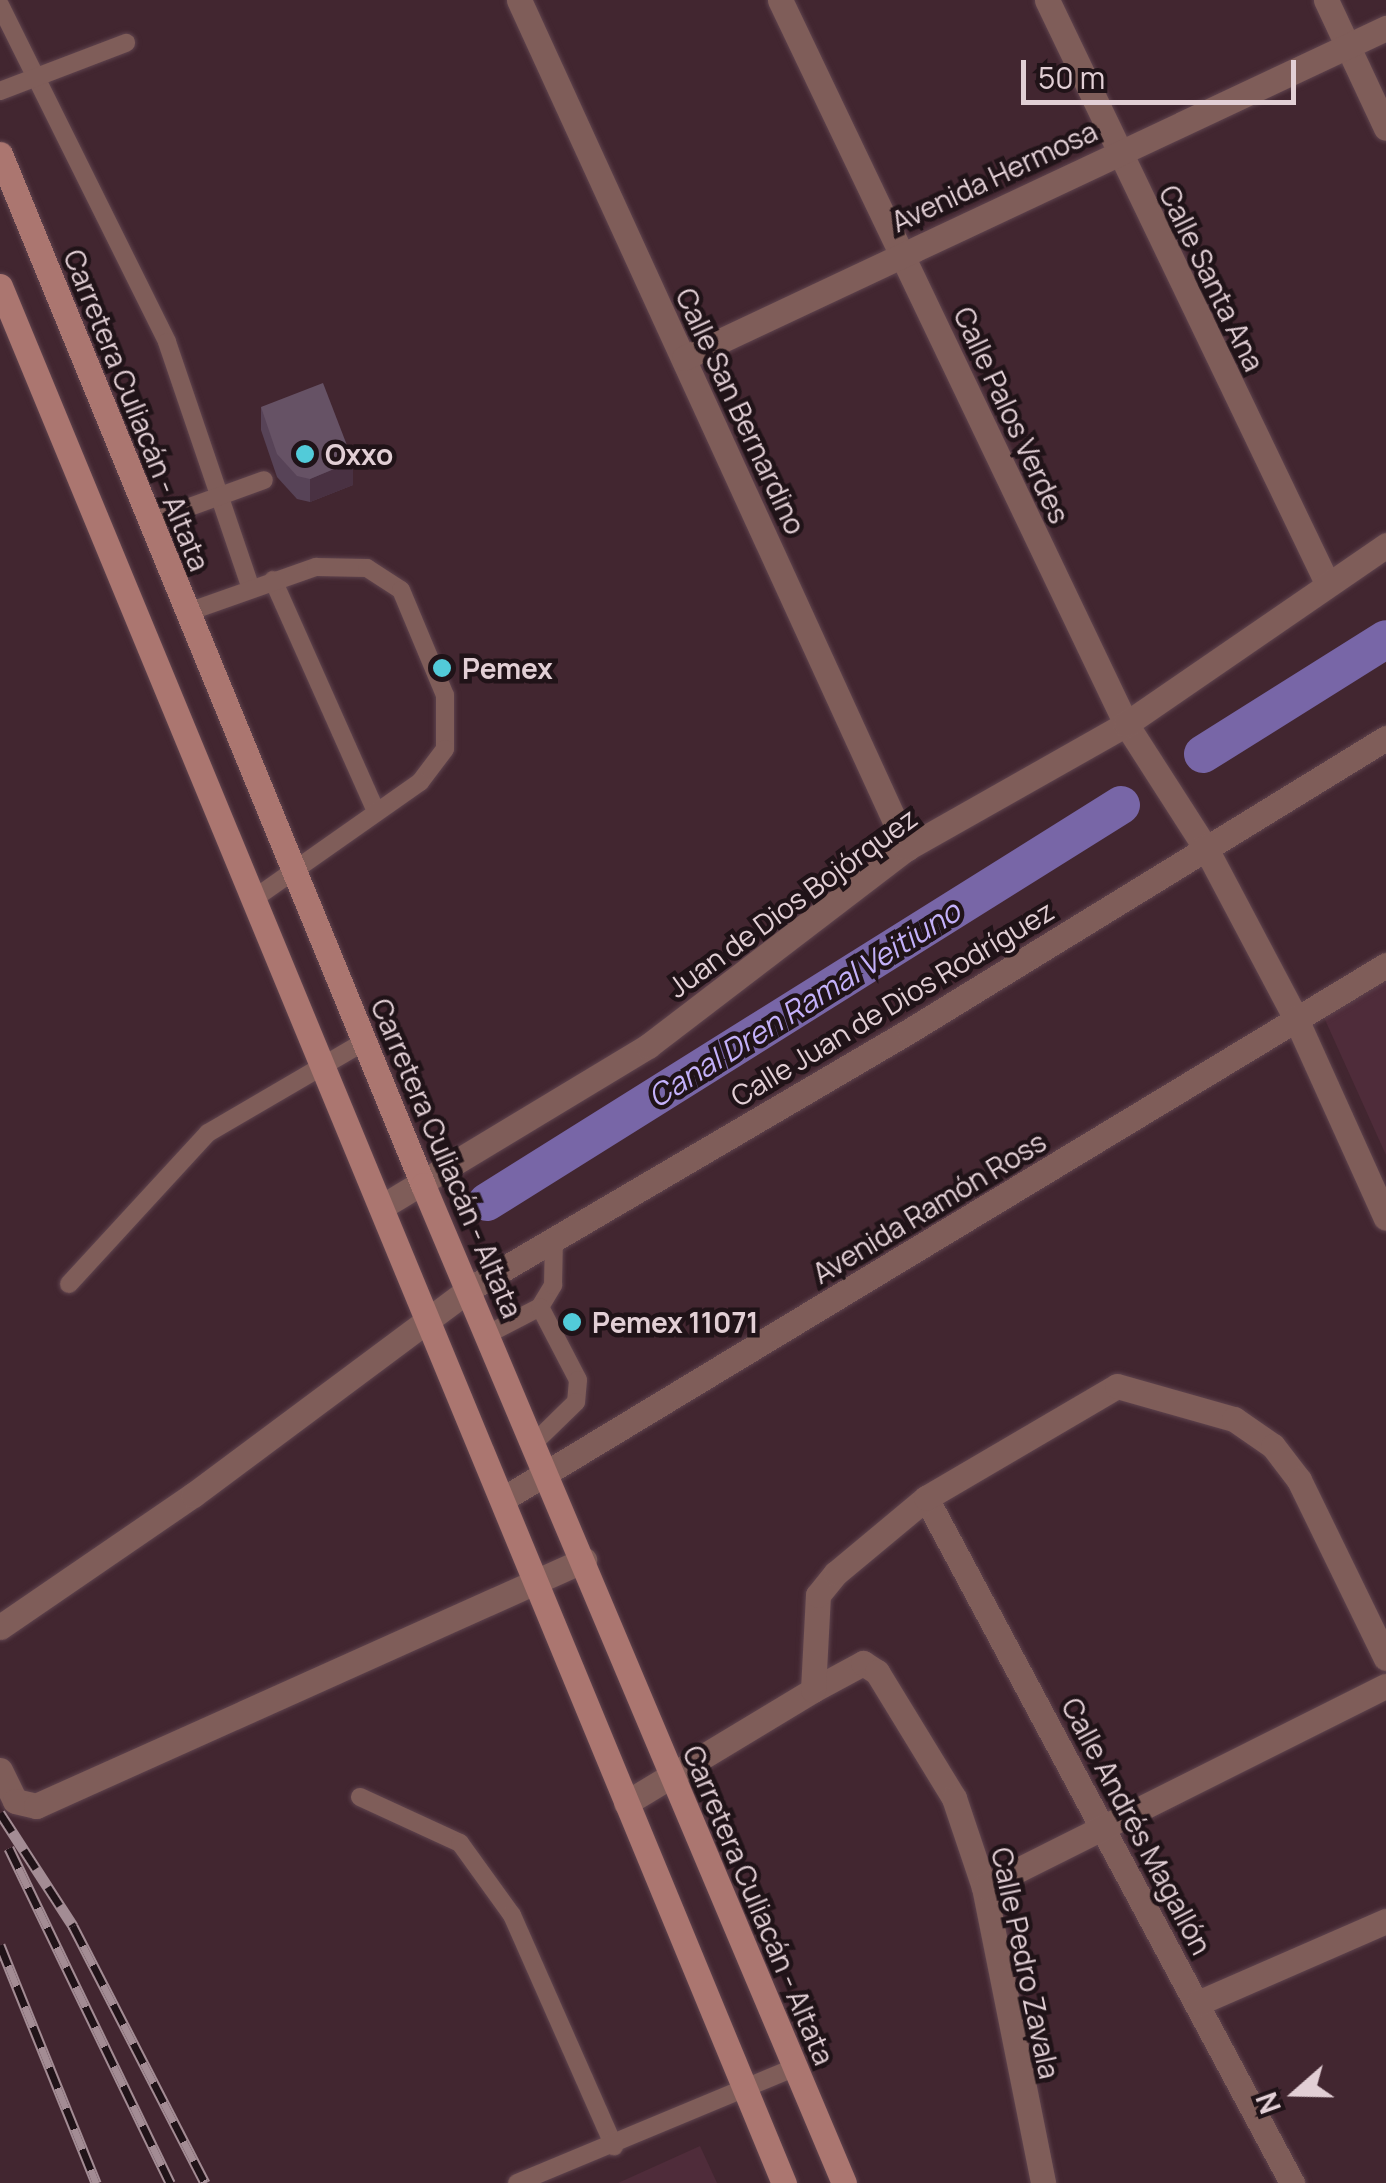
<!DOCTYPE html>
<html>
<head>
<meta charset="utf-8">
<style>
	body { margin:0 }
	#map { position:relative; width:1386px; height:2183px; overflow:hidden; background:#422630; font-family:Manrope,sans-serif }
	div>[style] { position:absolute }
	.built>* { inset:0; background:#4f2c3a }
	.canal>* { height:38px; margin:-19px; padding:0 19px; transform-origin:19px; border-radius:19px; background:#7866a7 }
	.roads { filter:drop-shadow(0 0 2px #5f444e) drop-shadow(0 0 2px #5f444e) }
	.lane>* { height:18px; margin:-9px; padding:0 9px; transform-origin:9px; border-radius:9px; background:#7f5d59 }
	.street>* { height:25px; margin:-12.5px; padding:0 12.5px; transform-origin:12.5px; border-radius:12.5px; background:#7f5d59 }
	.secondary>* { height:25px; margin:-12.5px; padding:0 12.5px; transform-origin:12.5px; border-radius:12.5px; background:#ab7670 }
	.rail>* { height:11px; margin-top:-5.5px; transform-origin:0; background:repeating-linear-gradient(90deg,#201318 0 22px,#a38c94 0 44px); box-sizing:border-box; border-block:2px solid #a38c94 }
	.wall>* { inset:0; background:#574357 }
	.shaded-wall>* { inset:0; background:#493142 }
	.building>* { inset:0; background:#665265 }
	.dots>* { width:28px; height:28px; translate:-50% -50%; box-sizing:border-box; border:5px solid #201318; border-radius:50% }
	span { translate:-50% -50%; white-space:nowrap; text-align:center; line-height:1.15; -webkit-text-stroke:9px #201318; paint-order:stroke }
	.street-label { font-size:28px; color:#e2cfd5 }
	.poi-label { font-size:28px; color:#e2cfd5; font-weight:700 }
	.left { translate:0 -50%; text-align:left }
	.water-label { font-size:30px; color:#c4b1fa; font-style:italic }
	.north { position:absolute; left:1246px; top:2043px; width:100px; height:100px; -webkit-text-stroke:8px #201318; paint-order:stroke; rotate:250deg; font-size:28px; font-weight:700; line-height:40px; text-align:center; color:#e2cfd5 }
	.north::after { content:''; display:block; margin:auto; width:35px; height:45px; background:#e2cfd5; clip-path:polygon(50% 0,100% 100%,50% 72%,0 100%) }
	.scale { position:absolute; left:1021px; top:60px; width:275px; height:45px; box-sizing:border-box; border:5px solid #e2cfd5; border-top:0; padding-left:12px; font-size:30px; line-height:35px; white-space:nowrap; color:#e2cfd5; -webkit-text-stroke:8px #201318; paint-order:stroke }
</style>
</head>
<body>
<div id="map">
	<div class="built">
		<div style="clip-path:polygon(1386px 976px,1386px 1155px,1322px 1013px)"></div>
		<div style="clip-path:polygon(700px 2146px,717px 2183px,618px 2183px)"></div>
	</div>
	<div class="canal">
		<div style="left:1203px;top:754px;width:216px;rotate:-32.1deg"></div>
		<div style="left:487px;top:1202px;width:748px;rotate:-32.05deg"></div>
	</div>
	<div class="roads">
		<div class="lane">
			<div style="left:0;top:5px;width:376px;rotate:63.6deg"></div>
			<div style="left:167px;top:342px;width:261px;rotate:71.2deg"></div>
			<div style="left:0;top:91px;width:135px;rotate:-20.9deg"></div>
			<div style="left:151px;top:521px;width:120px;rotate:-19.9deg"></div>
			<div style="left:273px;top:580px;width:253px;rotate:66deg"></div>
			<div style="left:188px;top:612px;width:136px;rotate:-19.4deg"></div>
			<div style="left:316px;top:567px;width:51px;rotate:1.1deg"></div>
			<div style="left:367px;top:568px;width:40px;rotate:32.9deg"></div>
			<div style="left:401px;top:590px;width:114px;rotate:67.3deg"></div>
			<div style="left:445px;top:695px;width:54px;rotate:90deg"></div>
			<div style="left:445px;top:749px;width:41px;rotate:127.1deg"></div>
			<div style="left:420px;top:782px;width:202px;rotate:144.9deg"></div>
			<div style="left:69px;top:1284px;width:205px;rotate:-47.4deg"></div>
			<div style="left:208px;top:1133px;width:181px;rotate:-30.3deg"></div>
			<div style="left:540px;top:1307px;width:26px;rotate:-59deg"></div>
			<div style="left:553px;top:1285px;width:47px;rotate:-88.8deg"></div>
			<div style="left:490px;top:1333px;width:56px;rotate:-27.5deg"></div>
			<div style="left:540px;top:1307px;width:82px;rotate:62.5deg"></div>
			<div style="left:578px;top:1380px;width:22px;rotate:95deg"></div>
			<div style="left:576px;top:1402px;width:56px;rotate:135.7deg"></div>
			<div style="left:360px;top:1797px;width:110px;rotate:24.7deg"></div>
			<div style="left:460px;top:1843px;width:89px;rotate:54.2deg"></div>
			<div style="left:512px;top:1915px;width:253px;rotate:66.2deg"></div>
			<div style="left:517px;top:2183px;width:301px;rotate:-22.6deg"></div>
		</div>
		<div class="street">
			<div style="left:519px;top:0;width:933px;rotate:65.41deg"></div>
			<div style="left:780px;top:0;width:802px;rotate:64.46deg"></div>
			<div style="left:1126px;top:724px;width:146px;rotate:57.3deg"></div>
			<div style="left:1205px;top:847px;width:195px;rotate:62.1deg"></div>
			<div style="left:1296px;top:1019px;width:218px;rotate:65.7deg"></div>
			<div style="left:1047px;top:0;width:645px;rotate:64.35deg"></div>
			<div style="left:1326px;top:0;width:141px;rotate:64.9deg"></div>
			<div style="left:684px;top:358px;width:776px;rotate:-25.18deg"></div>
			<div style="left:383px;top:1206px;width:310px;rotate:-31.1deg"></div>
			<div style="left:648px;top:1046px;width:326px;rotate:-37.4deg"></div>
			<div style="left:907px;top:848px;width:252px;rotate:-29.5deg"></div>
			<div style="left:1126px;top:724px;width:316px;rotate:-34.5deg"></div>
			<div style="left:926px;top:1498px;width:777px;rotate:61.88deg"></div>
			<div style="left:503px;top:1499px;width:1032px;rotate:-31.16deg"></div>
			<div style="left:0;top:1627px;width:234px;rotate:-34.4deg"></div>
			<div style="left:193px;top:1495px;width:347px;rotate:-36.7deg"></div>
			<div style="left:471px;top:1288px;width:508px;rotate:-30.4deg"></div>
			<div style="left:909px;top:1031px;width:560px;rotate:-31.56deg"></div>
			<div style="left:813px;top:1690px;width:57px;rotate:-28.4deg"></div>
			<div style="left:863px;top:1663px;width:17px;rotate:33deg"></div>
			<div style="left:877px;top:1672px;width:148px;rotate:58.6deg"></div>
			<div style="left:954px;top:1798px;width:94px;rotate:71.4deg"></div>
			<div style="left:984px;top:1887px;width:302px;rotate:78.7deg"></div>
			<div style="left:0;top:1770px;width:34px;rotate:64deg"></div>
			<div style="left:15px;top:1801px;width:22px;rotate:13deg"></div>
			<div style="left:36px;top:1806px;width:601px;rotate:-24.18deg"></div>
			<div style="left:626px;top:1803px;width:218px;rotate:-31.1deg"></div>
			<div style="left:813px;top:1690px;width:95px;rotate:-87deg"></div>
			<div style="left:818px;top:1595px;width:28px;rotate:-51deg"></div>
			<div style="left:836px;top:1573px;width:117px;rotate:-39.8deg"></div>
			<div style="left:926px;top:1498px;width:221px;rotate:-30.4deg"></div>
			<div style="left:1117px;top:1386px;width:122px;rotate:15.8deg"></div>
			<div style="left:1234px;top:1419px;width:47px;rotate:34.7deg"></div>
			<div style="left:1273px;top:1446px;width:43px;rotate:52.6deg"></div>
			<div style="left:1299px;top:1480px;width:198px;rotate:64deg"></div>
			<div style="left:984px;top:1887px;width:449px;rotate:-26.6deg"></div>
			<div style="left:1198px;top:2003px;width:205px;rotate:-23.6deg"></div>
		</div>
		<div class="secondary">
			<div style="left:0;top:154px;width:1114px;rotate:67.69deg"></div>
			<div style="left:423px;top:1185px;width:1083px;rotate:67.13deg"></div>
			<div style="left:0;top:286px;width:2053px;rotate:67.55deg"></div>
		</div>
	</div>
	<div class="rail">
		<div style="left:0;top:1813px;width:135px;rotate:57.1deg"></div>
		<div style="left:73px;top:1926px;width:289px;rotate:62.8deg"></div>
		<div style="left:9px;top:1848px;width:372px;rotate:64.3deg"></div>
		<div style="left:0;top:1945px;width:257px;rotate:68deg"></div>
	</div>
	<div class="wall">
		<div style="clip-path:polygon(261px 407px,353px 485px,310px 502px,297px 499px,277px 477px,261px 430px)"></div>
	</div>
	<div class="shaded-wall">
		<div style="clip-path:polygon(353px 461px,353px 485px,310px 502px,310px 479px)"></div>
	</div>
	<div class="building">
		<div style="clip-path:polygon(323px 383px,353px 461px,310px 479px,297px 476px,277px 454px,261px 407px)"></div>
	</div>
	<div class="dots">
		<div style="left:305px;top:454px;background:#52cbd9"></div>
		<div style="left:442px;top:668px;background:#52cbd9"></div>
		<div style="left:572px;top:1322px;background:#52cbd9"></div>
	</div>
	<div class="street-label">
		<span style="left:994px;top:176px;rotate:-25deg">Avenida Hermosa</span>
		<span style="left:1212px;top:278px;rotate:64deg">Calle Santa Ana</span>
		<span style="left:137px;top:410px;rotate:68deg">Carretera Culiacán - Altata</span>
		<span style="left:741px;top:411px;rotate:65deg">Calle San Bernardino</span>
		<span style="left:1012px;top:415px;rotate:65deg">Calle Palos Verdes</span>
		<span style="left:792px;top:902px;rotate:-36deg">Juan de Dios Bojórquez</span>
		<span style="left:892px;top:1003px;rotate:-31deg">Calle Juan de Dios Rodríguez</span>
		<span style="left:447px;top:1158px;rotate:67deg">Carretera Culiacán - Altata</span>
		<span style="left:929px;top:1207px;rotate:-31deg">Avenida Ramón Ross</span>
		<span style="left:1137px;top:1826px;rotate:62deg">Calle Andrés Magallón</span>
		<span style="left:759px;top:1905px;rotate:67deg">Carretera Culiacán - Altata</span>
		<span style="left:1026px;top:1963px;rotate:78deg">Calle Pedro Zavala</span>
	</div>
	<div class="poi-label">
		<span class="left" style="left:325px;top:454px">Oxxo</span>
		<span class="left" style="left:462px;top:668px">Pemex</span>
		<span class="left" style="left:592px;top:1322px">Pemex 11071</span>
	</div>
	<div class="water-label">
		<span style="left:804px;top:1004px;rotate:-32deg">Canal Dren Ramal Veitiuno</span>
	</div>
	<div class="north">N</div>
	<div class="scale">50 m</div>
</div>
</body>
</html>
